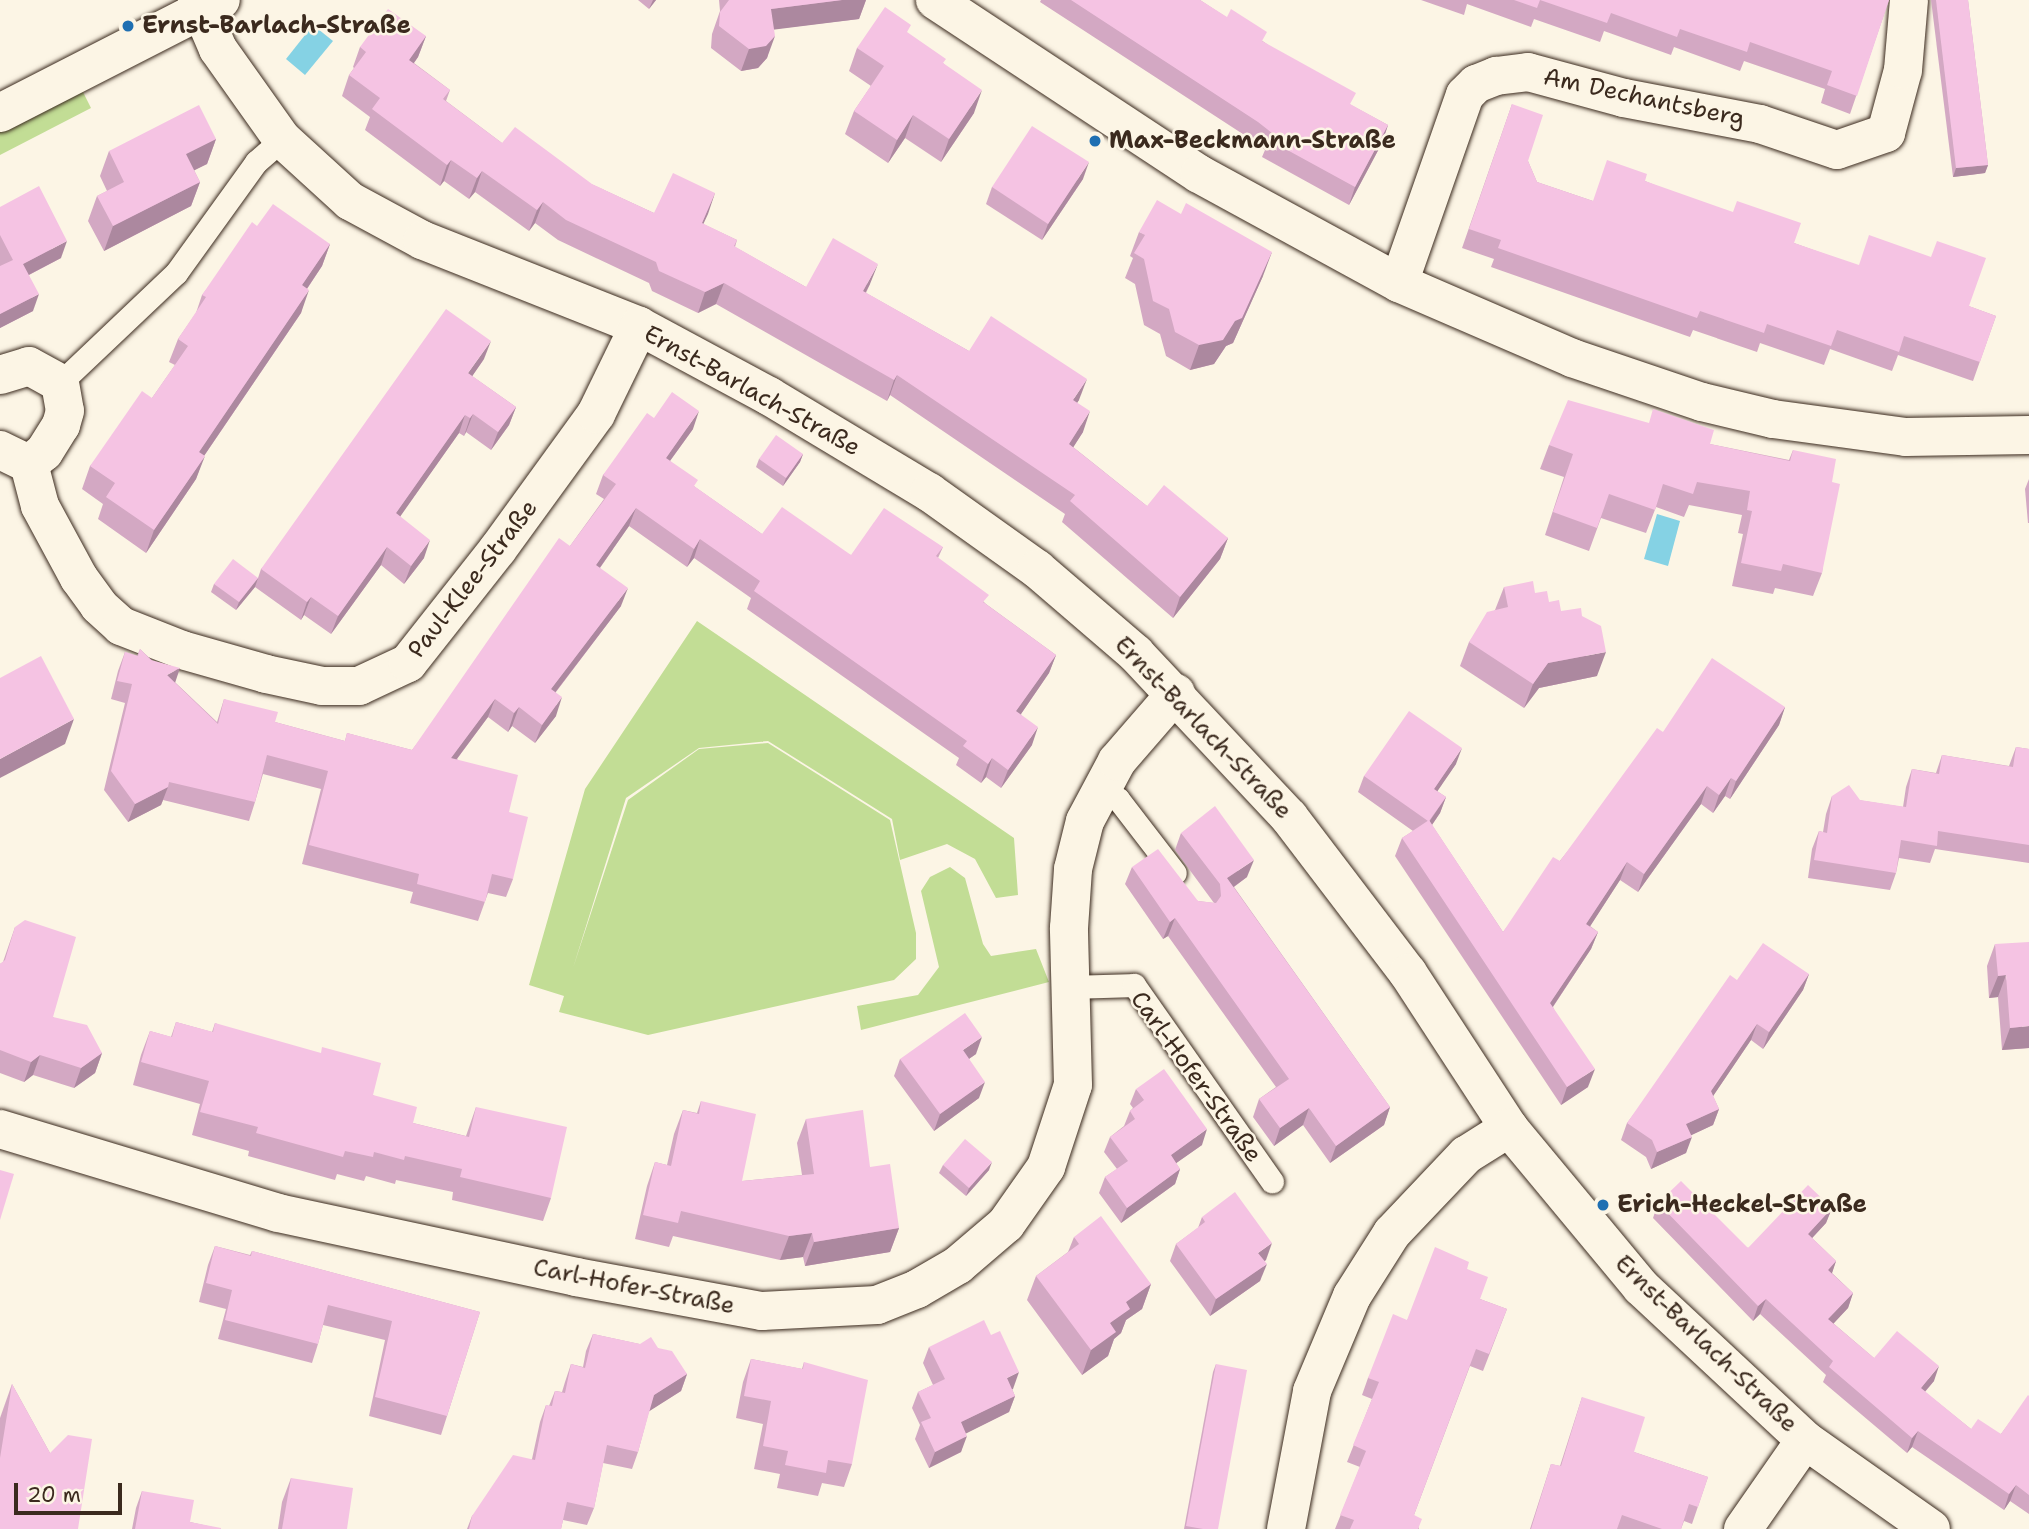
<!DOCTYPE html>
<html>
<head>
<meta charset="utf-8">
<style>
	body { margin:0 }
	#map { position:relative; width:2029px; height:1529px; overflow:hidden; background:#fcf5e5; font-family:"Shantell Sans",sans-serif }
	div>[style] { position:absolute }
	.green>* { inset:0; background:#c2dd95 }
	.water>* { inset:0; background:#85d2e4 }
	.roads { filter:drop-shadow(0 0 2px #3b2a1e) drop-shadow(0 0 2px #3b2a1e) }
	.service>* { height:23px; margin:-11.5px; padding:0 11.5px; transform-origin:11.5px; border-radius:11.5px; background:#fcf5e5 }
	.minor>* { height:38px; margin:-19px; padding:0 19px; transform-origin:19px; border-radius:19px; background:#fcf5e5 }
	.wall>* { inset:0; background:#d3a8c3 }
	.shaded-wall>* { inset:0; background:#ac889f }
	.building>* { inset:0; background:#f5c3e3 }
	.dots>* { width:19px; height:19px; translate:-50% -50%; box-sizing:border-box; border:4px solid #fcf5e5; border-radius:50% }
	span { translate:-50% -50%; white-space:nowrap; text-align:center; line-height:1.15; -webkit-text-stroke:5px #fcf5e5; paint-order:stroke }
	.poi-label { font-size:24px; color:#3b2a1e; font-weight:700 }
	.left { translate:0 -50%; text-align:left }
	.street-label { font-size:24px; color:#3b2a1e }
	.scale { position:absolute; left:14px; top:1483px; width:108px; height:32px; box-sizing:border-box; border:4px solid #3b2a1e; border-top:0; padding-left:9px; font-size:21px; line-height:24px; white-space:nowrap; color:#3b2a1e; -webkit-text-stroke:5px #fcf5e5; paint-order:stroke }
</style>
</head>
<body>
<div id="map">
	<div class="green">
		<div style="clip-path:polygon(82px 90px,91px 108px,0 155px,0 132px)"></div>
		<div style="clip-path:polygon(697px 621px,1014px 838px,1018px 895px,996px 898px,975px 859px,947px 844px,900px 860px,892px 819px,768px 741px,699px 748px,626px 798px,573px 968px,628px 800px,699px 749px,768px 743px,890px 820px,916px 933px,916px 959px,894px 980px,648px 1035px,559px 1012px,564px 996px,529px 985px,585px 789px)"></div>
		<div style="clip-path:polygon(950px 867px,965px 878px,983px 944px,991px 956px,1036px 949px,1049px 982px,861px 1030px,857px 1006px,918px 995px,939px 967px,921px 891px,930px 877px)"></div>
	</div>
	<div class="water">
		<div style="clip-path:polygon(313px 25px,333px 41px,305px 75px,286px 59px)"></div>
		<div style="clip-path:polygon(1657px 514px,1680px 521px,1668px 566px,1644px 559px)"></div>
	</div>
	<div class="roads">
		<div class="service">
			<div style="left:60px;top:383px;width:160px;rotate:-43.5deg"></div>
			<div style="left:176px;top:273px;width:137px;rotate:-54.2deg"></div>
			<div style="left:256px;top:162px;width:35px;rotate:-41deg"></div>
			<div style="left:1098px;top:788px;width:23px;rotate:29deg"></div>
			<div style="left:1118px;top:799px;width:93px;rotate:52.4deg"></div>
			<div style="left:1072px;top:987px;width:62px;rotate:-1.8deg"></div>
			<div style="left:1134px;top:985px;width:240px;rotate:54.9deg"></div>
		</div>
		<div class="minor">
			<div style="left:197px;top:0;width:53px;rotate:66.8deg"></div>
			<div style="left:218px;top:49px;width:110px;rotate:54.6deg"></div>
			<div style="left:282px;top:139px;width:92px;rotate:42.4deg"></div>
			<div style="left:350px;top:201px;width:82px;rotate:28.4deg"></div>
			<div style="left:422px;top:240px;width:233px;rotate:21.6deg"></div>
			<div style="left:639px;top:326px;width:148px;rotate:28.3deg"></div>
			<div style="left:769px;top:396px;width:187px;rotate:31deg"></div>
			<div style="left:929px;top:492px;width:133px;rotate:35.5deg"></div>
			<div style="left:1037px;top:569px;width:130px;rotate:40.6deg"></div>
			<div style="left:1136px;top:654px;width:224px;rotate:46.8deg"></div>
			<div style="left:1289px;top:817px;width:196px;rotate:52.7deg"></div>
			<div style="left:1408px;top:973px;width:185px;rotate:56.9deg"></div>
			<div style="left:1509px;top:1128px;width:207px;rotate:50.3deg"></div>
			<div style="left:1641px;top:1287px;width:224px;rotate:43deg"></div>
			<div style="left:1805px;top:1440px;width:154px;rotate:35.2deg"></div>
			<div style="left:935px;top:0;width:316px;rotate:33.4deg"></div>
			<div style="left:1199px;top:174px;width:228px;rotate:28.6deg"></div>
			<div style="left:1399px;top:283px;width:189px;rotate:23.4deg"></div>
			<div style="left:1572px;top:358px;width:137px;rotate:18.7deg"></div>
			<div style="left:1702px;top:402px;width:73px;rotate:13.5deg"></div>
			<div style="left:1773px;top:419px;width:134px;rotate:7.7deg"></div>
			<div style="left:1906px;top:437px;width:123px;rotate:-0.9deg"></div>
			<div style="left:0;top:113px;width:248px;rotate:-27.1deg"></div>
			<div style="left:1399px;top:283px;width:199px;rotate:-70.7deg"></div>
			<div style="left:1465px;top:95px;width:16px;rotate:-45deg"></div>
			<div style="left:1476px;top:84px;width:22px;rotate:-22deg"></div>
			<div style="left:1496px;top:76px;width:32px;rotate:-7deg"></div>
			<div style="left:1528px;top:72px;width:99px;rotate:15.2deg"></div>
			<div style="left:1624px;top:98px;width:138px;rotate:10.8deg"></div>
			<div style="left:1760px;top:124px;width:81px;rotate:18.7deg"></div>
			<div style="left:1837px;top:150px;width:52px;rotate:-19.1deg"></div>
			<div style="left:1886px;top:133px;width:65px;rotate:-74.9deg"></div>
			<div style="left:1903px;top:70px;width:70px;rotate:-85.1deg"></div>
			<div style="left:0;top:375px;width:30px;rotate:-17deg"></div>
			<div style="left:29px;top:366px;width:35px;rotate:29deg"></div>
			<div style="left:60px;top:383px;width:28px;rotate:80deg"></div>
			<div style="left:65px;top:411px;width:15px;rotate:106deg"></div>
			<div style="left:61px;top:425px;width:32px;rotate:122deg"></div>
			<div style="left:44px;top:452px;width:19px;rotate:141deg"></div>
			<div style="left:0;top:450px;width:32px;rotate:26deg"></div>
			<div style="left:29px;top:464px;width:43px;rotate:75.3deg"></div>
			<div style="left:40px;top:506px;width:82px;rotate:61.6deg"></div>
			<div style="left:79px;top:578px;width:34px;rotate:54deg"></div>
			<div style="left:99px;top:606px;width:30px;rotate:42deg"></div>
			<div style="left:121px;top:626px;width:66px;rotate:21.5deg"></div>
			<div style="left:182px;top:650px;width:87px;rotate:15.9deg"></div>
			<div style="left:266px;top:674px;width:57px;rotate:12.1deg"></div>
			<div style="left:322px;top:686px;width:37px"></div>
			<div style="left:359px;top:686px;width:54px;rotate:-25.1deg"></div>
			<div style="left:408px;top:663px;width:145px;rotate:-51.7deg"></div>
			<div style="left:498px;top:549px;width:167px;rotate:-54deg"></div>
			<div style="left:596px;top:414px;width:98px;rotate:-64deg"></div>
			<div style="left:0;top:1129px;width:290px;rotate:16.8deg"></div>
			<div style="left:278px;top:1213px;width:305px;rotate:12.1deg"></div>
			<div style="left:576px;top:1277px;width:189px;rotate:10.4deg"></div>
			<div style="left:762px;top:1311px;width:115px;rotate:-3deg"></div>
			<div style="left:877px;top:1305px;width:43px;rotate:-21.8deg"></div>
			<div style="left:917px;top:1289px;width:48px;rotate:-30.3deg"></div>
			<div style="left:958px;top:1265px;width:63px;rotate:-40.5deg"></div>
			<div style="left:1006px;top:1224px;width:70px;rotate:-54.9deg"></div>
			<div style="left:1046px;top:1167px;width:86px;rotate:-71.8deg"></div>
			<div style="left:1073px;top:1085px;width:157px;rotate:-91.5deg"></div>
			<div style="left:1069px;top:928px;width:59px;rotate:-86.1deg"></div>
			<div style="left:1073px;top:869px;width:49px;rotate:-76deg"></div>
			<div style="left:1085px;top:821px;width:68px;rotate:-61.9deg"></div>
			<div style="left:1117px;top:761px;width:90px;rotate:-49.1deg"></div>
			<div style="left:1286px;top:1529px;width:140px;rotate:-79.3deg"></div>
			<div style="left:1312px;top:1391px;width:103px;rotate:-67.2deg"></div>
			<div style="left:1352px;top:1296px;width:75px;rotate:-57.6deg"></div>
			<div style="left:1392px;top:1233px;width:108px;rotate:-46.5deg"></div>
			<div style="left:1466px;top:1155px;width:51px;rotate:-32.1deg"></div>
			<div style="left:1743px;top:1529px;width:108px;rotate:-55.1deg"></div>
		</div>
	</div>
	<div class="wall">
		<div style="clip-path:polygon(638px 0,656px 0,649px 9px)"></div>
		<div style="clip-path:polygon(719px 0,866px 0,859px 19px,774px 29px,767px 58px,758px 68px,741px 71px,711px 48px,712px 34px,720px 11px)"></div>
		<div style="clip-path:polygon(1041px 0,1200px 0,1264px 42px,1351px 105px,1388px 125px,1382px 143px,1349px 205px,1262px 157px,1265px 150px,1252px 140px,1040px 2px)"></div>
		<div style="clip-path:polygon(1421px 0,1889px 0,1850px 114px,1821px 103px,1825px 89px,1744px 61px,1740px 71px,1674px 47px,1671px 55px,1604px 31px,1600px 42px,1534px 19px,1531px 27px,1467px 4px,1464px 15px)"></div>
		<div style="clip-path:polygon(1931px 0,1968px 0,1988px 165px,1985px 173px,1953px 177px)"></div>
		<div style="clip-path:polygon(908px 34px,944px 64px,974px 113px,941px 162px,905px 138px,888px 163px,845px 134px,854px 111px,871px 86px,849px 71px,857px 48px)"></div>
		<div style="clip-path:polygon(426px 36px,418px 57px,414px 63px,450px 90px,446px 101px,502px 143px,654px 213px,715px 193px,703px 224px,737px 240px,735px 247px,806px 287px,870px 284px,866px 293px,969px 351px,1079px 400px,1077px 403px,1083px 432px,1073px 447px,1147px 506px,1228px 538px,1220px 559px,1173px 618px,1062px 522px,1065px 514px,890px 395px,887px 401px,716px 304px,698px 313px,652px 291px,649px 283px,558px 240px,535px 223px,529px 231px,475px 192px,469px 199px,444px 181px,440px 186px,365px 130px,370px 117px,342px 96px,349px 75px,354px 68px,353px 67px,360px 47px)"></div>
		<div style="clip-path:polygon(1512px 104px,1528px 161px,1537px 182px,1593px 201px,1645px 181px,1794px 243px,1996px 316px,1973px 381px,1898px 355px,1892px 371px,1830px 349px,1824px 365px,1760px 343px,1757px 352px,1693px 330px,1690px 337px,1491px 267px,1494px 259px,1462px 248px)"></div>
		<div style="clip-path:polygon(216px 139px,207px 164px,194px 170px,200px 182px,191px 206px,104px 251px,88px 221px,97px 196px,107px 191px,100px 176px,109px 151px)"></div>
		<div style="clip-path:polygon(1083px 179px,1042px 240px,986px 204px,992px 187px)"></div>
		<div style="clip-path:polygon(0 207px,61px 258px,29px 275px,33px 311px,0 328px)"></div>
		<div style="clip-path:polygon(257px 226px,330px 244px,322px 266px,307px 289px,301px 313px,204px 456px,196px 479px,146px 553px,98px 519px,103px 504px,82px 489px,90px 466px,152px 398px,175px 365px,169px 362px,178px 339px,196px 313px,202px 295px)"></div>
		<div style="clip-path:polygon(1139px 232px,1263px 276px,1233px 343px,1226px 346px,1214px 364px,1190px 370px,1166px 356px,1160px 334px,1144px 325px,1135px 284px,1125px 278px,1133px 258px,1130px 256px)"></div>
		<div style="clip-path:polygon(484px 359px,472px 376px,516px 407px,509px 425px,491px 450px,466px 432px,464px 436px,459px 433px,400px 516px,424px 558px,404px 584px,381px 565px,331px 634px,304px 615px,301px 620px,255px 587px,236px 610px,211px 592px,214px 584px,258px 578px,261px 569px)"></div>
		<div style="clip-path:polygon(654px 418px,693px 429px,670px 461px,695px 487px,762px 534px,851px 555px,943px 547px,938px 558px,986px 604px,1056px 655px,1049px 673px,1021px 714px,1032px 745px,1001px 788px,986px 777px,981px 783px,956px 765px,959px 758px,747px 609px,751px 598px,694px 558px,687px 567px,629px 526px,600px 568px,621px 606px,556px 692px,556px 716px,535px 743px,512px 726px,508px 732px,488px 717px,457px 759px,509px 812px,513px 879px,506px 897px,488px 893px,478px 921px,410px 903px,413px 892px,302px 864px,321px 789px,263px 774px,255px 802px,249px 821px,163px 800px,161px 805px,128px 822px,104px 790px,125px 703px,111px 699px,118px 671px,125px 652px,137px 656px,140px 649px,217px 722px,224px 699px,275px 722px,345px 741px,347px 733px,412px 750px,570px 546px,604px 499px,596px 494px,603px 475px)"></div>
		<div style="clip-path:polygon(1710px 444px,1789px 460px,1793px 450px,1832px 482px,1822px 573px,1813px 596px,1775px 588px,1773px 594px,1732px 586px,1743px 534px,1738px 533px,1742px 515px,1689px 505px,1684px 517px,1656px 507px,1646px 533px,1601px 518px,1589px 551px,1545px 535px,1564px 477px,1540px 469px,1549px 445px)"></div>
		<div style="clip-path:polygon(803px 454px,800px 462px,783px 486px,756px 467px,759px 459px)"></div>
		<div style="clip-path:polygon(2029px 479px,2029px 523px,2028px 523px,2025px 489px)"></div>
		<div style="clip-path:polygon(1504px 587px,1535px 593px,1561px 611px,1597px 676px,1539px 688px,1524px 708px,1460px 666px,1469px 642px,1495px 610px)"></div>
		<div style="clip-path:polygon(1785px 707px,1779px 725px,1730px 799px,1725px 796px,1713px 813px,1701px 804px,1638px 892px,1620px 880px,1590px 926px,1598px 932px,1591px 949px,1553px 1007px,1588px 1087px,1561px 1105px,1395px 856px,1402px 838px,1413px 831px,1358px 792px,1364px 776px,1456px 764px,1437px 791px,1446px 797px,1440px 813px,1432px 825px,1503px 932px,1663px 732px)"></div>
		<div style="clip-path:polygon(2016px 747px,2029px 749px,2029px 863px,1935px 849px,1930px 863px,1899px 858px,1896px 873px,1890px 890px,1808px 878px,1812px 849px,1819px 831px,1823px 832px,1826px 814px,1832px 796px,1903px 807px,1906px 787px,1912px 769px,1936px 773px,1942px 755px,2009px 766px)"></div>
		<div style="clip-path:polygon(1181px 833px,1247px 877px,1234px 887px,1390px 1107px,1384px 1125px,1330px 1163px,1303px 1125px,1274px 1146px,1253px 1117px,1259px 1099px,1276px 1087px,1168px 936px,1163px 939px,1125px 884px,1132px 867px,1198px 901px,1214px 903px,1175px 850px)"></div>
		<div style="clip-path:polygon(15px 927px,53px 1017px,102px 1053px,95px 1073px,74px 1088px,33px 1075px,24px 1082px,0 1073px,0 964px,3px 962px)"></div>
		<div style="clip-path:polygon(1995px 944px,2029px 1048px,2002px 1050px,1998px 997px,1989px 998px,1987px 966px)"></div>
		<div style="clip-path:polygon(1809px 974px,1803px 990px,1763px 1049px,1751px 1040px,1713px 1096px,1719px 1109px,1713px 1125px,1691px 1135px,1686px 1153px,1651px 1169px,1646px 1157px,1621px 1140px,1627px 1123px,1737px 980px)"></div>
		<div style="clip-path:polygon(176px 1022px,212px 1032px,215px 1023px,373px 1095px,413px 1123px,466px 1136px,476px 1107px,551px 1198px,543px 1221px,452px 1200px,453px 1192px,396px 1180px,395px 1184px,366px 1176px,364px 1181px,337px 1174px,335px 1180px,248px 1156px,249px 1151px,192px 1135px,200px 1104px,133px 1085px,141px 1055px,150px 1031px,171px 1037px)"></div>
		<div style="clip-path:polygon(976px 1054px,969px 1059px,979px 1098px,934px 1131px,894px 1076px,900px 1059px)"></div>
		<div style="clip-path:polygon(1136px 1089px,1202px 1145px,1176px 1163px,1180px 1169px,1175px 1184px,1121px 1223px,1099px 1193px,1105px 1177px,1117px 1169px,1104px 1152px,1110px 1137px,1124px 1126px,1130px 1111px,1133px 1108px,1130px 1104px)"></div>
		<div style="clip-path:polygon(701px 1101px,742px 1181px,802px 1175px,797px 1143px,806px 1119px,870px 1167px,899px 1228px,890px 1252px,805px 1266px,803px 1257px,780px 1260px,673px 1236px,669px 1247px,635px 1239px,647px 1186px,655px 1162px,667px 1165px,674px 1134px,683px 1110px,697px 1113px)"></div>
		<div style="clip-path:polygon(943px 1165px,989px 1170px,966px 1196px,939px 1173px)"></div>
		<div style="clip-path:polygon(1658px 1203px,1748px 1248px,1832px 1208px,1826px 1223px,1812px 1238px,1836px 1261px,1832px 1273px,1853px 1293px,1848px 1308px,1833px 1323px,1874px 1358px,1934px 1381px,1925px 1392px,1971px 1429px,2001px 1434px,2029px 1396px,2029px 1514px,2010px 1501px,2004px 1510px,1912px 1447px,1907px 1453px,1823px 1382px,1826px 1375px,1760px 1314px,1753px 1321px,1653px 1218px)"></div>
		<div style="clip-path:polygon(1202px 1217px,1266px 1260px,1264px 1261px,1260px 1281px,1210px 1316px,1170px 1261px,1176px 1244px,1198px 1228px)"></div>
		<div style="clip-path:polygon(1074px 1237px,1151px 1284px,1142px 1309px,1126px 1320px,1121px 1333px,1114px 1339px,1108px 1356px,1082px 1375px,1027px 1300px,1036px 1276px,1068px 1252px)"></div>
		<div style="clip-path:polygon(215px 1246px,250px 1255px,252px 1251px,480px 1312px,441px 1435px,369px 1416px,385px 1340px,323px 1325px,318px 1344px,312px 1363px,218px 1339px,226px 1309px,199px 1302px,208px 1265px)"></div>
		<div style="clip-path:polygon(1467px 1269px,1480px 1299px,1507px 1309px,1483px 1371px,1470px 1366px,1414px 1515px,1419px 1529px,1335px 1529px,1360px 1467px,1347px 1462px,1372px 1399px,1362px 1395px,1368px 1378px,1407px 1320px)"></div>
		<div style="clip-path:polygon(593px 1334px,658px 1348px,687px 1374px,681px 1391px,649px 1411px,638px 1452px,632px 1469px,603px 1463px,594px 1508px,587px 1525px,563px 1520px,561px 1529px,467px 1529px,472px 1516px,532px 1459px,540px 1422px,546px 1405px,549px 1406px,555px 1391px,562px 1392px,565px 1382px,571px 1364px,583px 1367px,586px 1351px)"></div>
		<div style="clip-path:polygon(929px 1347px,1013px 1389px,1012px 1389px,1015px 1396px,1009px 1412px,966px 1433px,961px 1452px,929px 1468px,915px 1439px,920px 1425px,912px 1408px,918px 1392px,933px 1385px,923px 1363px)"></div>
		<div style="clip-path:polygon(751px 1359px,802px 1369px,804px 1362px,852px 1464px,844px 1487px,822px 1483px,818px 1496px,777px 1488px,780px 1474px,754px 1469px,763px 1424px,736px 1418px,743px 1382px)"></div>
		<div style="clip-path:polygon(1216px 1364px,1218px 1529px,1184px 1529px,1213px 1372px)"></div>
		<div style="clip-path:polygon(12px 1384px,50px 1453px,0 1529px,0 1418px)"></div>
		<div style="clip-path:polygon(1582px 1397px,1634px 1452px,1708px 1477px,1692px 1524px,1684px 1521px,1681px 1529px,1530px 1529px,1551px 1464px,1560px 1466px)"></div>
		<div style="clip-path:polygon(291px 1478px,347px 1529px,278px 1529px,282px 1502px)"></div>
		<div style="clip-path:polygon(142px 1491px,190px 1522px,221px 1529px,132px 1529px,136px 1508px)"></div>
	</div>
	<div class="shaded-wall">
		<div style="clip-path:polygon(653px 0,656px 0,649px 9px)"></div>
		<div style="clip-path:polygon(842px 0,866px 0,859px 19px,763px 31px,771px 9px)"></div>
		<div style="clip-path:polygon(426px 36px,418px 57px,401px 81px,409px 60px)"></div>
		<div style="clip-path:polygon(775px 36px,767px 58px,758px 68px,741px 71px,749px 49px)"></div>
		<div style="clip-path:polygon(982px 90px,974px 113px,941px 162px,949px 139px)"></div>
		<div style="clip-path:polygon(913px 115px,905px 138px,888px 163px,897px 140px)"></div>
		<div style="clip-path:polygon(1388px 125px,1382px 143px,1349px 205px,1355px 187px)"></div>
		<div style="clip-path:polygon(216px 139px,207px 164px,177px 179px,186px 154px)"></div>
		<div style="clip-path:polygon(451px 160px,444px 181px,440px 186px,447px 165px)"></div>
		<div style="clip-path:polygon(1089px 162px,1083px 179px,1042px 240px,1048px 224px)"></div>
		<div style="clip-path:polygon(1988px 165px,1985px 173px,1953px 177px,1956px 168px)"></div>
		<div style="clip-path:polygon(482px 171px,475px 192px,469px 199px,477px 178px)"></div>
		<div style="clip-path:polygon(200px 182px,191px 206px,104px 251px,113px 226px)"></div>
		<div style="clip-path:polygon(715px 193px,708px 214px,694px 244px,702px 223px)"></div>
		<div style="clip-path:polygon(543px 202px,535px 223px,529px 231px,537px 210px)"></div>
		<div style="clip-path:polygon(67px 241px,61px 258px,17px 281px,23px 264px)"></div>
		<div style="clip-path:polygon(330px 244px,322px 266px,294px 308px,302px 285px)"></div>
		<div style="clip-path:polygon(1272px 252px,1263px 276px,1233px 343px,1226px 346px,1214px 364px,1190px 370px,1199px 345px)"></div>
		<div style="clip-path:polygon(878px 264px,870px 284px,855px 312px,863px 291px)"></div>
		<div style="clip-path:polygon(724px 283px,716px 304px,698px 313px,705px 292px)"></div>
		<div style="clip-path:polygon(309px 290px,301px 313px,191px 475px,199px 452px)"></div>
		<div style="clip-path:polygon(39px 294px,33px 311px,0 328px,0 314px)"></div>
		<div style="clip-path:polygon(491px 341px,484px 359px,462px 391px,468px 373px)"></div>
		<div style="clip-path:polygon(897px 375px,890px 395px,887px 401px,894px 380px)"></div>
		<div style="clip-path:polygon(1087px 379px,1079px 400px,1065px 420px,1073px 400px)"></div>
		<div style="clip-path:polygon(516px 407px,509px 425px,491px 450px,498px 432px)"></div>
		<div style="clip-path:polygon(699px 411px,693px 429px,659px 476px,666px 458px)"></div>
		<div style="clip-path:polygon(1090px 411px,1083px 432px,1062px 465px,1069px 444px)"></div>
		<div style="clip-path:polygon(473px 414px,466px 432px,464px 436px,470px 418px)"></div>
		<div style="clip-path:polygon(465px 415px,459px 433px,390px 531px,396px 513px)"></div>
		<div style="clip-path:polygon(803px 454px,800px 462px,783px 486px,786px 478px)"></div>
		<div style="clip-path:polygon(205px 456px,196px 479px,146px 553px,154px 530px)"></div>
		<div style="clip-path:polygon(636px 508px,629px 526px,589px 583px,596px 565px)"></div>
		<div style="clip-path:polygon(1228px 538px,1220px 559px,1173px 618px,1180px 597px)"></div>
		<div style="clip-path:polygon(700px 539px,694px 558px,687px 567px,694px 549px)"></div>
		<div style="clip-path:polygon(430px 540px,424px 558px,404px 584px,411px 566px)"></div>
		<div style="clip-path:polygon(387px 547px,381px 565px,331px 634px,338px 616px)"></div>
		<div style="clip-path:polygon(258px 578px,255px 587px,236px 610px,239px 602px)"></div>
		<div style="clip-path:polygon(628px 588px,621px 606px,544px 707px,551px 689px)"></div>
		<div style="clip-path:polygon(311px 597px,304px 615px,301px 620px,307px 602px)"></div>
		<div style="clip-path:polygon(1606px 652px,1597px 676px,1539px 688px,1524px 708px,1533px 684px,1548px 663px)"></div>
		<div style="clip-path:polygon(1056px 655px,1049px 673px,1010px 730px,1016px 711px)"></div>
		<div style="clip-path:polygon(180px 668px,174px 686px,167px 675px)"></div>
		<div style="clip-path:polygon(562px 697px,556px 716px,535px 743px,542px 725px)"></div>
		<div style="clip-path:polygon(495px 699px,488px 717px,444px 776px,451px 758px)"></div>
		<div style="clip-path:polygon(519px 707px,512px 726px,508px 732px,514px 713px)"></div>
		<div style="clip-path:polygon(1785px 707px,1779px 725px,1730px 799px,1736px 781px)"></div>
		<div style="clip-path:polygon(74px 719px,65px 744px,0 778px,0 759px)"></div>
		<div style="clip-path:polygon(1038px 727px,1032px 745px,1001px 788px,1008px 770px)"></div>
		<div style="clip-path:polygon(1462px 748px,1456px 764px,1428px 805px,1434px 789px)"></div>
		<div style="clip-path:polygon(992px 758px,986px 777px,981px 783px,988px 764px)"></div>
		<div style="clip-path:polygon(1731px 778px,1725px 796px,1713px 813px,1719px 795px)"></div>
		<div style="clip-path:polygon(1707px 786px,1701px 804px,1638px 892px,1644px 874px)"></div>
		<div style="clip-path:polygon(168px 787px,161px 805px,128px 822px,135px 804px)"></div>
		<div style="clip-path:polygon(1446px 797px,1440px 813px,1423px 838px,1429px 822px)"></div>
		<div style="clip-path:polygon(1254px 860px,1247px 877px,1221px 896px,1227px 878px)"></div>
		<div style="clip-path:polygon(1627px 862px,1620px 880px,1580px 942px,1586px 924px)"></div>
		<div style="clip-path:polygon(1175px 918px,1168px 936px,1163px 939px,1170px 922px)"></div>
		<div style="clip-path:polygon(1598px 932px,1591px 949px,1544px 1020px,1550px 1003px)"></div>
		<div style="clip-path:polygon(1809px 974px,1803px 990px,1763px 1049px,1769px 1032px)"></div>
		<div style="clip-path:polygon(2006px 975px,1998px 997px,1989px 998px,1998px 976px)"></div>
		<div style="clip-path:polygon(1757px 1024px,1751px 1040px,1705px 1108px,1711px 1091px)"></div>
		<div style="clip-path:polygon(2029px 1026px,2029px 1048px,2002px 1050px,2010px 1028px)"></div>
		<div style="clip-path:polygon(982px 1037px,976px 1054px,957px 1067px,963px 1050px)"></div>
		<div style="clip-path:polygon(102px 1053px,95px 1073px,74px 1088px,81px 1068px)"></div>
		<div style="clip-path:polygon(40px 1055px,33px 1075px,24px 1082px,31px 1062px)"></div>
		<div style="clip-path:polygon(1595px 1069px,1588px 1087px,1561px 1105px,1567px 1087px)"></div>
		<div style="clip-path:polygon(985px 1082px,979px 1098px,934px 1131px,940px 1114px)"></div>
		<div style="clip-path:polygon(1390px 1107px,1384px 1125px,1330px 1163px,1336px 1146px)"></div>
		<div style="clip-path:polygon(1309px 1108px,1303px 1125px,1274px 1146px,1280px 1128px)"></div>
		<div style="clip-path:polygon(1719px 1109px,1713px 1125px,1679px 1141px,1686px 1124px)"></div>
		<div style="clip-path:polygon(1207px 1129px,1202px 1145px,1165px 1171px,1171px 1155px)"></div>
		<div style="clip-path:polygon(1692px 1137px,1686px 1153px,1651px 1169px,1657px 1152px)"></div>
		<div style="clip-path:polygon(992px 1162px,989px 1170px,966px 1196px,969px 1188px)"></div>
		<div style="clip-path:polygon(1180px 1169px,1175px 1184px,1121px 1223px,1127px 1208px)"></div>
		<div style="clip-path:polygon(1832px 1208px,1826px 1223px,1802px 1249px,1808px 1234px)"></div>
		<div style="clip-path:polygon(899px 1228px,890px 1252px,805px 1266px,814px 1242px)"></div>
		<div style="clip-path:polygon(812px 1233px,803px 1257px,780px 1260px,789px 1236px)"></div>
		<div style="clip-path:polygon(1272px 1243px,1266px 1260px,1252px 1270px,1258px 1253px)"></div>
		<div style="clip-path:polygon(1836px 1261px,1831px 1276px,1828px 1270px)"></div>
		<div style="clip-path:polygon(1267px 1264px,1260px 1281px,1210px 1316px,1216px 1299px)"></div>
		<div style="clip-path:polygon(1151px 1284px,1142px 1309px,1126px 1320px,1121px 1333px,1114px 1339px,1108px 1356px,1082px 1375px,1091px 1350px,1110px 1323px,1126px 1302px)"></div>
		<div style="clip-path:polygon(1853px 1293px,1848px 1308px,1823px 1335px,1828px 1319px)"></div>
		<div style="clip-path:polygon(1766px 1299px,1760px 1314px,1753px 1321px,1758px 1306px)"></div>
		<div style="clip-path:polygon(1939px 1366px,1934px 1381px,1915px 1403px,1921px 1388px)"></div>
		<div style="clip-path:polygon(1019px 1372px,1013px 1389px,1001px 1395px,1007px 1378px)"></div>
		<div style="clip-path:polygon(687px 1374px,681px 1391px,648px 1412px,654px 1395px)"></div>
		<div style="clip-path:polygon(1015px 1396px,1009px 1412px,955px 1439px,961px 1422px)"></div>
		<div style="clip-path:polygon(1918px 1431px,1912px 1447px,1907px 1453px,1912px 1438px)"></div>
		<div style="clip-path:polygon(967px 1436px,961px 1452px,929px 1468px,935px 1452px)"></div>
		<div style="clip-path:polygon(2016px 1485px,2010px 1501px,2004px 1510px,2009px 1494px)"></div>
	</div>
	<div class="building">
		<div style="clip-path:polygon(729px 0,842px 0,771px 9px,775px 36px,766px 46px,749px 49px,719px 26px,720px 12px)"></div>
		<div style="clip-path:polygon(1071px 0,1200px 0,1227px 17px,1231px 9px,1267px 32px,1262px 41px,1356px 93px,1350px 104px,1388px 125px,1355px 187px,1269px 140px,1272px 133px,1258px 122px)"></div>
		<div style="clip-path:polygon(1514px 0,1889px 0,1857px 96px,1827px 85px,1832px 71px,1750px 42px,1747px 52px,1680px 29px,1677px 37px,1611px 13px,1607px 23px,1540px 0,1537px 8px)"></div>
		<div style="clip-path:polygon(1936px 0,1968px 0,1988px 165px,1956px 168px)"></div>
		<div style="clip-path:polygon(885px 7px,911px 25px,907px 32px,946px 59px,943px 63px,982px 90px,949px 139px,913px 115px,897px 140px,854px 111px,884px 66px,857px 48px)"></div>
		<div style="clip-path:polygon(388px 9px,426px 36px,409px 60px,450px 90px,443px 99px,502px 143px,515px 127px,592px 184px,654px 213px,673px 173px,715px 193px,702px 223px,737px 240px,734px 246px,806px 287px,833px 238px,878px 264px,863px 291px,969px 351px,991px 316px,1087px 379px,1073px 400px,1090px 411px,1069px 444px,1147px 506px,1164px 485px,1228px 538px,1180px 597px,1070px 501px,1075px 495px,897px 375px,894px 380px,724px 283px,705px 292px,659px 271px,656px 262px,566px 220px,543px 202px,537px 210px,482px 171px,477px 178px,451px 160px,447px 165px,372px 109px,380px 98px,349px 75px,366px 52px,360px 47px)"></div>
		<div style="clip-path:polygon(1512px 104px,1543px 115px,1528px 161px,1537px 182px,1593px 201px,1607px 160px,1647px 174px,1645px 181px,1733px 212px,1737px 201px,1801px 223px,1794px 243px,1859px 265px,1869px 235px,1931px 257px,1937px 241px,1986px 258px,1969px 306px,1996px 316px,1980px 362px,1904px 336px,1899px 352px,1837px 330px,1831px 346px,1767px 324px,1764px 333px,1700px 311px,1697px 318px,1498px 248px,1501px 240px,1469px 229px)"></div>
		<div style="clip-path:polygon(199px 105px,216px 139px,186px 154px,200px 182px,113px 226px,97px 196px,124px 182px,109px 151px)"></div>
		<div style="clip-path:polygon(1032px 126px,1089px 162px,1048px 224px,992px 187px)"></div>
		<div style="clip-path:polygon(39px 186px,67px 241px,23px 264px,39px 294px,0 314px,0 266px,13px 260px,0 235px,0 207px)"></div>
		<div style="clip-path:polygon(1157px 200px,1181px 214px,1186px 203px,1272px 252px,1242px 318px,1235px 321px,1223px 340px,1199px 345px,1175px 332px,1169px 309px,1153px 301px,1144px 259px,1134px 253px,1145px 235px,1139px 232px)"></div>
		<div style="clip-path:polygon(273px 204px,330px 244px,302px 285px,309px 290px,199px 452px,205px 456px,154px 530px,106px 497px,115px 483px,90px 466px,142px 391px,152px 398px,188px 346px,178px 339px,206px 297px,202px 295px,252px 222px,257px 226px)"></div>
		<div style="clip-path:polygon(446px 309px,491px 341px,468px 373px,516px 407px,498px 432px,473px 414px,470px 418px,465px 415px,396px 513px,430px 540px,411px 566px,387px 547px,338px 616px,311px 597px,307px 602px,261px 569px)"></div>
		<div style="clip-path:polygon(672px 392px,699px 411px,666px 458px,698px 480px,694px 486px,762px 534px,782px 507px,851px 555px,884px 508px,943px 547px,936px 556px,989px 595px,983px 602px,1056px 655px,1016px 711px,1038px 727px,1008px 770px,992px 758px,988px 764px,963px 746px,967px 741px,754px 591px,760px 581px,700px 539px,694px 549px,636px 508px,596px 565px,628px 588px,551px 689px,562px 697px,542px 725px,519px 707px,514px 713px,495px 699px,451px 758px,518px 775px,509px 812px,528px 817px,513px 879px,492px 874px,485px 902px,417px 884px,419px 874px,309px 845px,328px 771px,267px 755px,255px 802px,169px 782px,168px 787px,135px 804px,111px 771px,132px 684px,117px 681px,125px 652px,138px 656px,140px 649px,151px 660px,180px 668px,167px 675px,218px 724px,224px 699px,278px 712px,275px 722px,315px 733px,345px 741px,347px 733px,412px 750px,559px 538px,570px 546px,616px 484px,603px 475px,647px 413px,654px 418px)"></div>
		<div style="clip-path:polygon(1568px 400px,1649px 423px,1653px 409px,1714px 430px,1710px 444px,1790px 461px,1793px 450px,1836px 459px,1832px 482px,1840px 484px,1822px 573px,1783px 564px,1781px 571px,1741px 563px,1752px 511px,1747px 510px,1750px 491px,1697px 482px,1693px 494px,1663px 484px,1655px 510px,1609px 494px,1597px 528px,1553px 512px,1573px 454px,1549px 445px)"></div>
		<div style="clip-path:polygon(776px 435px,803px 454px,786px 478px,759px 459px)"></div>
		<div style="clip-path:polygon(233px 559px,258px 578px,239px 602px,214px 584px)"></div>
		<div style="clip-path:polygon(1533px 581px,1535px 593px,1547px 591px,1549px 602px,1559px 600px,1561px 611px,1581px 608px,1582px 616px,1601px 626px,1606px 652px,1548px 663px,1533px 684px,1469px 642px,1487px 612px,1508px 607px,1504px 587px)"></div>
		<div style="clip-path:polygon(41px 656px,74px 719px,0 759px,0 678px)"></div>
		<div style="clip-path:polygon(1712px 658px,1785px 707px,1736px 781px,1731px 778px,1719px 795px,1707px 786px,1644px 874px,1627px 862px,1586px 924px,1598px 932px,1550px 1003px,1595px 1069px,1567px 1087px,1402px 838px,1429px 820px,1503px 932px,1553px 857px,1560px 861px,1657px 728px,1663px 732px)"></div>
		<div style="clip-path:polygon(1409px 711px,1462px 748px,1434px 789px,1446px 797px,1429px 821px,1428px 821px,1364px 776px)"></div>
		<div style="clip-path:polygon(2016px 747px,2029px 749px,2029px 845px,1938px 831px,1937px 846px,1901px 840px,1896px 873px,1814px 860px,1819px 831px,1827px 833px,1832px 796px,1849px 785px,1860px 800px,1906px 807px,1912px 769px,1939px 774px,1942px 755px,2013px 767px)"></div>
		<div style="clip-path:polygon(1215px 806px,1254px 860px,1227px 878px,1390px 1107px,1336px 1146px,1309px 1108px,1280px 1128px,1259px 1099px,1289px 1079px,1175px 918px,1170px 922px,1132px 867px,1158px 849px,1198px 901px,1216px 903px,1221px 896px,1220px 884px,1181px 833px)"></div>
		<div style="clip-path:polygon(25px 920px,76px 937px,53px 1017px,87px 1025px,102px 1053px,81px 1068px,40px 1055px,31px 1062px,0 1050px,0 964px,5px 960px,15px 927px)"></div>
		<div style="clip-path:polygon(2029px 942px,2029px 1026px,2010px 1028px,2006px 975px,1998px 976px,1995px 944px)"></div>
		<div style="clip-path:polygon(1763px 943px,1809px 974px,1769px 1032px,1757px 1024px,1711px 1091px,1719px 1109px,1686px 1124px,1692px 1137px,1657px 1152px,1652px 1140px,1627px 1123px,1730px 975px,1737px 980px)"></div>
		<div style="clip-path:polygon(965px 1013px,982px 1037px,963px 1050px,985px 1082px,940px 1114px,900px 1059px)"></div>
		<div style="clip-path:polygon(176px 1022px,213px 1032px,215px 1023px,321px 1053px,322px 1047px,381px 1063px,373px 1095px,417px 1107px,413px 1123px,469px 1137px,476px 1107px,567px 1127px,551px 1198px,460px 1177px,462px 1169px,405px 1156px,404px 1160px,374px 1152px,373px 1157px,345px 1151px,343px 1157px,256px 1133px,258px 1127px,200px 1112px,209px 1081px,141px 1062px,150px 1031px,172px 1037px)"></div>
		<div style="clip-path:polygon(1164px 1069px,1207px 1129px,1171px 1155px,1180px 1169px,1127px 1208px,1105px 1177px,1128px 1161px,1110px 1137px,1135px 1119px,1130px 1111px,1144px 1100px,1136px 1089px)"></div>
		<div style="clip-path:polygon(701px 1101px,756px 1114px,742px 1181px,814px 1174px,806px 1119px,863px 1110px,870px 1167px,890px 1164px,899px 1228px,814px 1242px,812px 1233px,789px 1236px,681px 1211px,678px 1223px,643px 1215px,655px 1162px,671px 1166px,683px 1110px,699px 1114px)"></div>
		<div style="clip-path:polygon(965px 1139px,992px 1162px,969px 1188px,943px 1165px)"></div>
		<div style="clip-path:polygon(0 1170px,14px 1174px,0 1220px)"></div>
		<div style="clip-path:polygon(1681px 1181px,1748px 1248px,1808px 1185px,1832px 1208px,1808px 1234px,1836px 1261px,1828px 1270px,1853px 1293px,1828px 1319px,1874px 1358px,1897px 1331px,1939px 1366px,1921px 1388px,1971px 1429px,1978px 1419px,2001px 1434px,2028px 1395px,2029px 1396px,2029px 1495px,2016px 1485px,2009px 1494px,1918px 1431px,1912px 1438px,1829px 1367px,1833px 1361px,1766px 1299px,1758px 1306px,1658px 1203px)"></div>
		<div style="clip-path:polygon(1235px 1192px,1272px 1243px,1258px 1253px,1267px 1264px,1216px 1299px,1176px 1244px,1205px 1222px,1202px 1217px)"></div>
		<div style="clip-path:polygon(1101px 1216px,1151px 1284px,1126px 1302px,1130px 1309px,1110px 1323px,1116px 1332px,1091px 1350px,1036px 1276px,1079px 1244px,1074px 1237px)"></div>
		<div style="clip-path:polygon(215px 1246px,251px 1256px,252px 1251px,480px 1312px,447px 1416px,375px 1397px,392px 1321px,328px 1305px,318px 1344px,225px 1320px,232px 1290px,206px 1283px)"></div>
		<div style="clip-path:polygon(1435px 1247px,1469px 1262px,1467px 1269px,1488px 1277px,1480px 1299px,1507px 1309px,1489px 1354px,1476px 1349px,1414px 1515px,1422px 1519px,1418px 1529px,1350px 1529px,1354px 1520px,1340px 1515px,1366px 1451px,1353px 1445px,1379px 1382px,1368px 1378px,1393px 1314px,1407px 1320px)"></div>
		<div style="clip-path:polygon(984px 1320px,991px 1335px,1000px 1331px,1019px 1372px,1007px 1378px,1015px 1396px,961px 1422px,967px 1436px,935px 1452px,921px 1422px,931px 1418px,918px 1392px,945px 1379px,929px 1347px)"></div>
		<div style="clip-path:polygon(593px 1334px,640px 1344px,651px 1337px,658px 1348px,672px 1351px,687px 1374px,654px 1395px,638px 1452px,607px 1445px,594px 1508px,567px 1502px,561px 1529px,469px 1529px,472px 1516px,513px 1455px,535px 1460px,546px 1405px,552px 1406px,555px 1391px,565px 1393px,571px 1364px,585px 1368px)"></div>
		<div style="clip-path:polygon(751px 1359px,803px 1369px,804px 1362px,868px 1380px,852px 1464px,828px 1460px,826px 1473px,785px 1465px,788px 1451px,763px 1446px,771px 1401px,744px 1396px)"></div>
		<div style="clip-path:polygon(1216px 1364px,1247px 1370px,1218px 1529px,1203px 1529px,1186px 1526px)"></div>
		<div style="clip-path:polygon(12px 1384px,50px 1453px,68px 1435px,92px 1439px,78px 1529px,0 1529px,0 1458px)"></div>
		<div style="clip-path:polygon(1582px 1397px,1645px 1417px,1634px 1452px,1708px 1477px,1698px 1507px,1689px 1504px,1681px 1529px,1662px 1529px,1622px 1515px,1617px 1529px,1531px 1529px,1551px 1464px,1561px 1466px)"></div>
		<div style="clip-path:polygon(291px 1478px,353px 1488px,347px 1529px,282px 1529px)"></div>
		<div style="clip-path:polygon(142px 1491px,194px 1500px,190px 1522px,221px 1528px,221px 1529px,135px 1529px)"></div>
	</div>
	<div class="dots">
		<div style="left:128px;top:26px;background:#1f6fb2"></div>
		<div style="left:1095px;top:141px;background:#1f6fb2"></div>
		<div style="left:1603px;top:1205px;background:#1f6fb2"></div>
	</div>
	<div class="poi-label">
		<span class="left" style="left:142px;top:26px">Ernst-Barlach-Straße</span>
		<span class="left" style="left:1109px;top:141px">Max-Beckmann-Straße</span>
		<span class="left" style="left:1617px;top:1205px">Erich-Heckel-Straße</span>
	</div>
	<div class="street-label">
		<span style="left:1644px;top:98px;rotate:12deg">Am Dechantsberg</span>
		<span style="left:752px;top:391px;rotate:29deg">Ernst-Barlach-Straße</span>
		<span style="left:473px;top:579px;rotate:-52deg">Paul-Klee-Straße</span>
		<span style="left:1203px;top:728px;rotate:46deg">Ernst-Barlach-Straße</span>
		<span style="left:1196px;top:1077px;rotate:54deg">Carl-Hofer-Straße</span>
		<span style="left:634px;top:1287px;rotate:11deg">Carl-Hofer-Straße</span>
		<span style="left:1706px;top:1344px;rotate:44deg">Ernst-Barlach-Straße</span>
	</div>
	<div class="scale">20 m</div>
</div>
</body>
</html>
